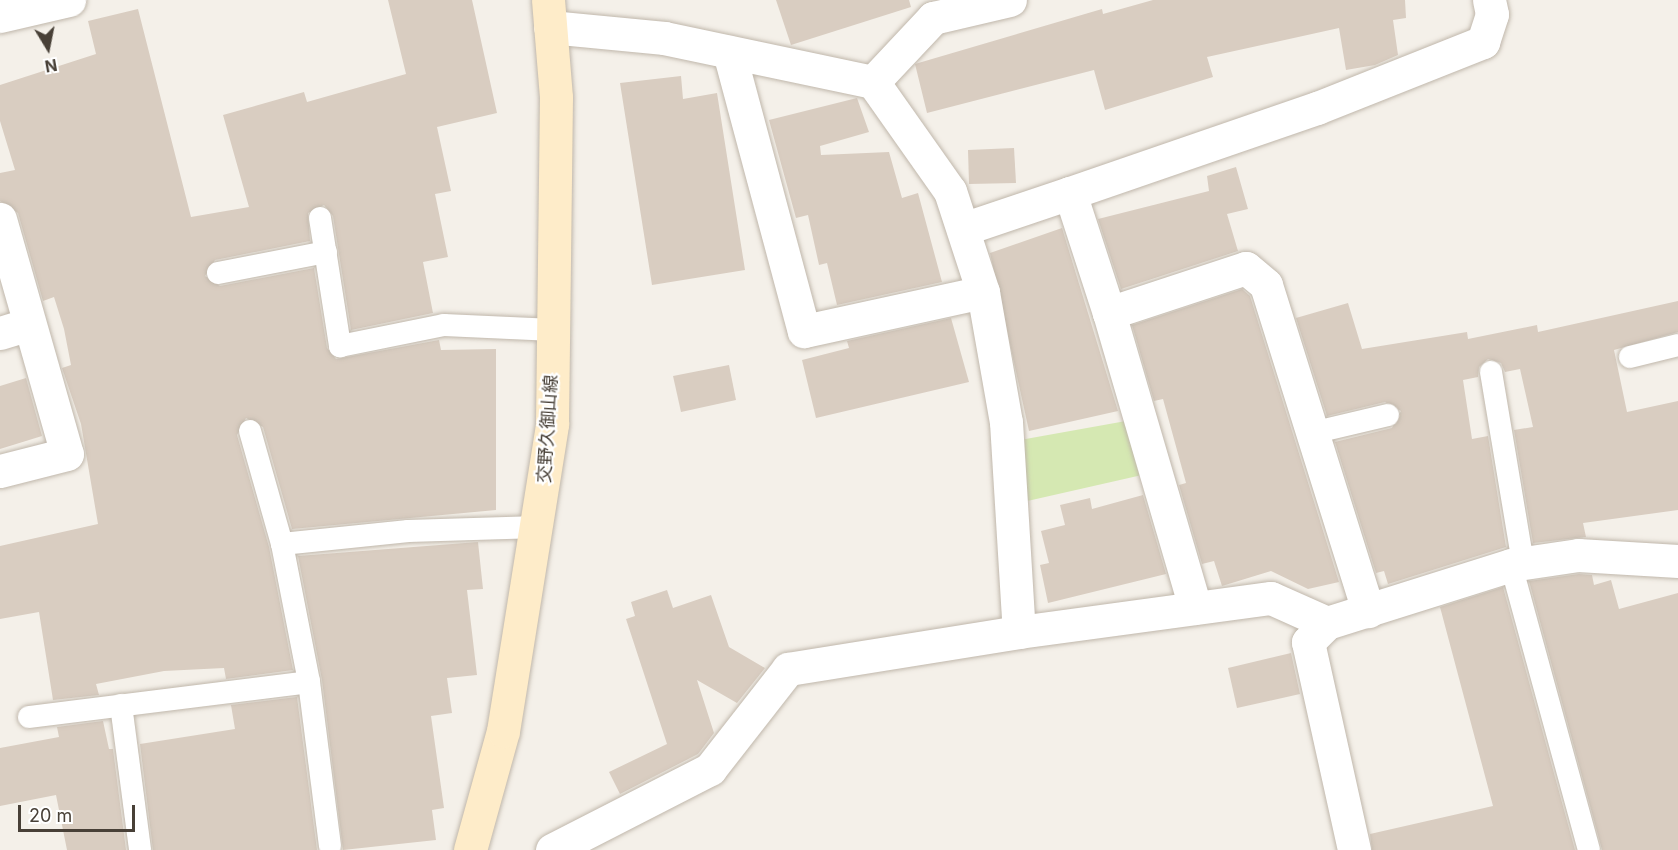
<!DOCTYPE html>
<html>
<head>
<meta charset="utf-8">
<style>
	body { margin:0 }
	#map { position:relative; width:1678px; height:850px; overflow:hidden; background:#f4f0e9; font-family:Inter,"Noto Sans JP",sans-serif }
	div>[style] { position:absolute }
	.green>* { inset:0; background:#d5e8b2 }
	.building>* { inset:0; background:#d9cdc1 }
	.roads { filter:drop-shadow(0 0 2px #c0b7ab) drop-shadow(0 0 2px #c0b7ab) }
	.lane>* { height:22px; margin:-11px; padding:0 11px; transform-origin:11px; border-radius:11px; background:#fff }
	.street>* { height:33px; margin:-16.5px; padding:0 16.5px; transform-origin:16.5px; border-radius:16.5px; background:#fff }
	.secondary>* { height:33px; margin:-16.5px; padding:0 16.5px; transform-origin:16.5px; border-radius:16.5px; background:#feecc9 }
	span { translate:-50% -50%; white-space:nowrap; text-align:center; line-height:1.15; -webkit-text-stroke:4.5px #fff; paint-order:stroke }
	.street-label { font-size:18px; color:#484037 }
	.north { position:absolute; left:18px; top:18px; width:60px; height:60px; -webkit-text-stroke:4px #fff; paint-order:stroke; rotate:170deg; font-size:16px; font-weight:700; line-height:24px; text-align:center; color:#484037 }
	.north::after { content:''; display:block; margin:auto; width:21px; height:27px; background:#484037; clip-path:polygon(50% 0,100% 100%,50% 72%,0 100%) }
	.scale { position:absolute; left:18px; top:805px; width:117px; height:27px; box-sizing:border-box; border:3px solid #484037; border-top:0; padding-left:8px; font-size:18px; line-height:21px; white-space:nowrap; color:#484037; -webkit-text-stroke:4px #fff; paint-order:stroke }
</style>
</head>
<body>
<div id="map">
	<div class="green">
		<div style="clip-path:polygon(1126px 421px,1142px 475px,1023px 502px,1020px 440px)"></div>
	</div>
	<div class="building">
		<div style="clip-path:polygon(388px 0,472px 0,497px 113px,437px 127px,451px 191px,435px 194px,448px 257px,423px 262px,433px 313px,351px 330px,333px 216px,324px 205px,308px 213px,310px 241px,215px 260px,205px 276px,220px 286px,314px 268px,327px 348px,336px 359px,439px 340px,441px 350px,496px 349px,496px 510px,292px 529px,263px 427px,246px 418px,237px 435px,269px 547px,293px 670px,226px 679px,224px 668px,164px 671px,96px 684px,99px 695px,53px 700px,39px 612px,0 619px,0 546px,98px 524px,81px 424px,62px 368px,71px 365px,64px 329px,54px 297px,43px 301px,18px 213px,0 201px,0 173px,15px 170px,0 121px,0 85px,96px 54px,88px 21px,138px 9px,191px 217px,249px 207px,223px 115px,304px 92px,307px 102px,406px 74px)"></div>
		<div style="clip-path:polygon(776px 0,909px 0,911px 7px,791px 45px)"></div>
		<div style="clip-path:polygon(1153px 0,1405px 0,1406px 18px,1393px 20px,1398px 55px,1375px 65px,1346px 70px,1339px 28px,1207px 57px,1213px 77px,1105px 110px,1094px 70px,927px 113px,915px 64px,1102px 9px,1103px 14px)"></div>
		<div style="clip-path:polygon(681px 76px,683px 99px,717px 93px,745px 270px,652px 285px,620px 83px)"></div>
		<div style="clip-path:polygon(857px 98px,869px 132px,820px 146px,821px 155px,889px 152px,902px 198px,918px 193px,942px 282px,837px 305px,827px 263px,819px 265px,808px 215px,796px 218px,769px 120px)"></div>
		<div style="clip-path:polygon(1014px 148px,1016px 183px,969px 184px,968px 150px)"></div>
		<div style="clip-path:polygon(1236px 167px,1248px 209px,1227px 214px,1238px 251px,1121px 289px,1098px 219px,1209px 191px,1207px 176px)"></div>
		<div style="clip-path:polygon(1062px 228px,1118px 411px,1029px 431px,990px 253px)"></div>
		<div style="clip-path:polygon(1242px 289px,1250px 296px,1339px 582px,1308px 589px,1271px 571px,1222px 586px,1214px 561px,1202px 564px,1179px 485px,1186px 483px,1163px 399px,1154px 401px,1132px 325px)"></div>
		<div style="clip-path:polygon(1678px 301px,1678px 332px,1614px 350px,1627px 412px,1678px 401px,1678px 510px,1583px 523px,1586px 537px,1533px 543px,1514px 430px,1533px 427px,1520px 369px,1505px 372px,1501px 363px,1488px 359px,1479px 367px,1478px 377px,1463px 380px,1472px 439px,1488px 436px,1506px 547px,1388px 584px,1384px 571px,1376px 573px,1335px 442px,1392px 428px,1401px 411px,1385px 402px,1327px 416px,1296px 318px,1348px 303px,1362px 349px,1467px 332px,1468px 339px,1537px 325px,1538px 332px)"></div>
		<div style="clip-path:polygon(951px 318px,969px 382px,816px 418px,802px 360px,849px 348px,847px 341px)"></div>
		<div style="clip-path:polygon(729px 365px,736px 400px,681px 412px,673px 376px)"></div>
		<div style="clip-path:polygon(26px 378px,42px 436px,0 449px,0 386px)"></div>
		<div style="clip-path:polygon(1143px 495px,1166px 574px,1048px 603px,1040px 565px,1049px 563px,1041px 531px,1065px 525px,1060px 505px,1090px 498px,1092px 509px)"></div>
		<div style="clip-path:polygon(478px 542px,483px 589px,467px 590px,477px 675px,447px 678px,452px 713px,431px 716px,444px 808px,432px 810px,436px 840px,343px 850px,322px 680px,298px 556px)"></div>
		<div style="clip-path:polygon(1579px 574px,1592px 575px,1594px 585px,1611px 580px,1619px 609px,1678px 593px,1678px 850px,1602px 850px,1529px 581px)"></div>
		<div style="clip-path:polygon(1503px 587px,1575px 850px,1372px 850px,1370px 834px,1493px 806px,1440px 607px)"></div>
		<div style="clip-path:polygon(667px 590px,673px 608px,711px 595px,729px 647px,765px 668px,737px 703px,697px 680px,714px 733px,698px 754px,620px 794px,609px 772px,667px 744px,626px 619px,635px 616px,631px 602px)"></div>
		<div style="clip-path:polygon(1291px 653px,1300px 694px,1237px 708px,1228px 668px)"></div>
		<div style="clip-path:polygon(297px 697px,317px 850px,153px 850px,140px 744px,235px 729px,231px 705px)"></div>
		<div style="clip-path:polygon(103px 721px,109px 749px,113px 749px,126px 850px,67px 850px,56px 795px,0 806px,0 748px,59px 737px,57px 727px)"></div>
	</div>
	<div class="roads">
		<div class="lane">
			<div style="left:320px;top:218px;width:130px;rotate:81.1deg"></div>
			<div style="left:340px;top:346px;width:106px;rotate:-11.4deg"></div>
			<div style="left:444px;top:325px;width:110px;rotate:2.6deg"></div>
			<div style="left:218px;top:273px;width:110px;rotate:-11deg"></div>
			<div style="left:1630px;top:357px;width:49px;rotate:-14deg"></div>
			<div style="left:1491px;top:372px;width:195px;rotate:80.5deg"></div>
			<div style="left:250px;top:431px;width:117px;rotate:74.2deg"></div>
			<div style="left:282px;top:544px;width:141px;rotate:78.9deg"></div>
			<div style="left:309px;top:682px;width:165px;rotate:82.7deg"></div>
			<div style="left:1312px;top:433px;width:78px;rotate:-13.3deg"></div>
			<div style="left:282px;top:544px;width:127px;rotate:-5.9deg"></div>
			<div style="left:408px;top:531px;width:131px;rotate:-1.7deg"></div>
			<div style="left:1511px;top:565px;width:295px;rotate:74.7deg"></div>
			<div style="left:121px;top:705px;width:146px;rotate:82.5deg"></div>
			<div style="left:29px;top:717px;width:282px;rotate:-7.1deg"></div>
		</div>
		<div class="street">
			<div style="left:0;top:16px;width:71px;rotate:-13.1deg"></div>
			<div style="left:550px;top:27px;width:115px;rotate:5.5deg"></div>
			<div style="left:664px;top:38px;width:214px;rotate:11.9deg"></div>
			<div style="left:873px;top:82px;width:133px;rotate:54.8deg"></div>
			<div style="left:950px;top:191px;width:106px;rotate:71.9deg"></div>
			<div style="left:983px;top:292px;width:132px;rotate:80deg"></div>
			<div style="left:1006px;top:422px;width:210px;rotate:86.5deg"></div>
			<div style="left:1019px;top:632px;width:254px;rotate:-7.7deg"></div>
			<div style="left:1271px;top:598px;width:61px;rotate:24.1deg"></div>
			<div style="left:1327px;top:623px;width:193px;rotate:-17.5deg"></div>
			<div style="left:1511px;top:565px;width:68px;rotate:-8.5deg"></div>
			<div style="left:1578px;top:555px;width:100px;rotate:3.4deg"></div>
			<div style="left:729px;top:52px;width:289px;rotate:75deg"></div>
			<div style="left:804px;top:331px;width:183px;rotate:-12.3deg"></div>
			<div style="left:873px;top:82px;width:88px;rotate:-46.8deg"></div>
			<div style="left:933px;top:18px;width:79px;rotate:-13.2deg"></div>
			<div style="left:1070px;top:193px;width:261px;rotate:-19deg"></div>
			<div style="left:1317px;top:108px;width:179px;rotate:-21.7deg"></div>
			<div style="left:1483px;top:42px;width:29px;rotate:-72deg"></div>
			<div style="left:1492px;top:14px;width:14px;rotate:-102deg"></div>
			<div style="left:0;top:219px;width:244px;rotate:74.1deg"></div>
			<div style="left:67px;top:454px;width:69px;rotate:165.8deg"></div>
			<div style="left:963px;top:229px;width:113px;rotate:-18.6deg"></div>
			<div style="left:1070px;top:193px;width:126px;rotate:72deg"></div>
			<div style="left:1109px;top:313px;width:144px;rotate:-18.2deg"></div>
			<div style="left:1246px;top:268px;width:26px;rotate:40deg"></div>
			<div style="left:1266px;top:285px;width:342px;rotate:72.6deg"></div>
			<div style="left:1109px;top:313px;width:307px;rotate:73.7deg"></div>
			<div style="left:0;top:333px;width:30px;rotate:-17deg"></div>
			<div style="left:1327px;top:623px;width:27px;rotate:135deg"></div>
			<div style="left:1308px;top:642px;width:213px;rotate:77.5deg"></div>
			<div style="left:552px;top:850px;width:178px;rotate:-27.1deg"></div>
			<div style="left:710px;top:769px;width:127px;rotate:-52deg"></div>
			<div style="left:788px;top:669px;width:234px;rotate:-9.1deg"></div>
		</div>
		<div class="secondary">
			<div style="left:470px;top:850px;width:123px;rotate:-74.5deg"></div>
			<div style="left:503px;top:731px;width:311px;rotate:-80.9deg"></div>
			<div style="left:552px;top:424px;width:327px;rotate:-89.3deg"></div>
			<div style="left:556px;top:97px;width:97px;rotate:-94.7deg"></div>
		</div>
	</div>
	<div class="street-label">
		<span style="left:548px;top:429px;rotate:-86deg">交野久御山線</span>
	</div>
	<div class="north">N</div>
	<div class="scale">20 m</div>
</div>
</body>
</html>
